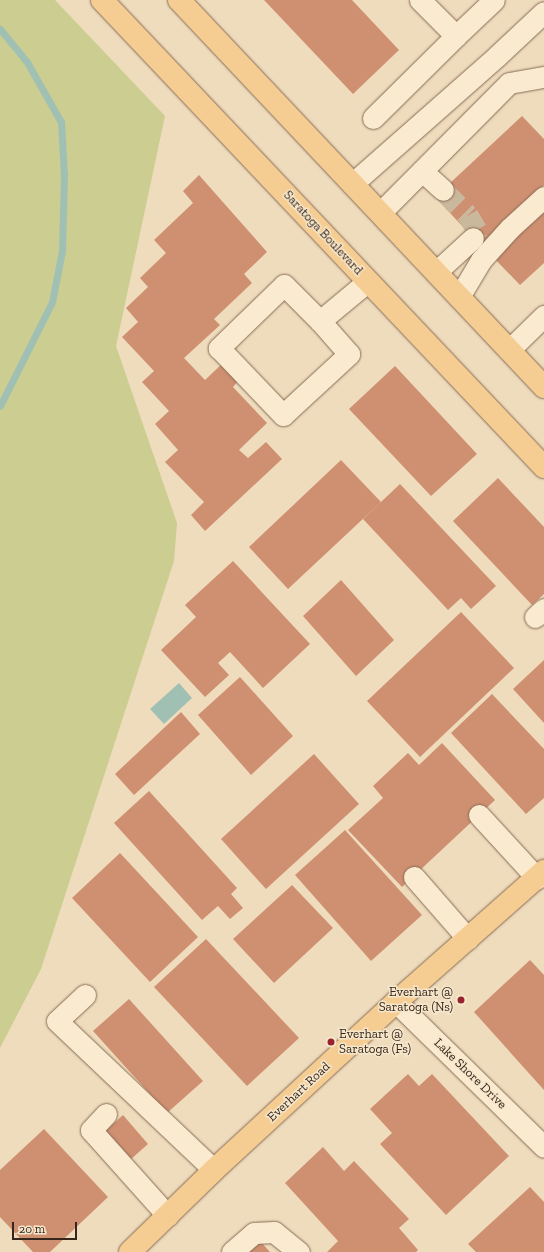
<!DOCTYPE html>
<html>
<head>
<meta charset="utf-8">
<style>
	body { margin:0 }
	#map { position:relative; width:544px; height:1252px; overflow:hidden; background:#efdcbd; font-family:"Zilla Slab",serif }
	div>[style] { position:absolute }
	.green>* { inset:0; background:#cbcd91 }
	.water>* { inset:0; background:#a1c0b4 }
	.stream>* { height:7px; margin:-3.5px; padding:0 3.5px; transform-origin:3.5px; border-radius:3.5px; background:#a1c0b4 }
	.building>* { inset:0; background:#cf9071 }
	.minor-tunnel>* { height:21px; margin-top:-10.5px; transform-origin:0; background:repeating-linear-gradient(90deg,#cab89d 0 21px,transparent 0 31px) }
	.roads { filter:drop-shadow(0 0 1px #876c55) drop-shadow(0 0 1px #876c55) }
	.minor>* { height:21px; margin:-10.5px; padding:0 10.5px; transform-origin:10.5px; border-radius:10.5px; background:#faead0 }
	.major>* { height:22px; margin:-11px; padding:0 11px; transform-origin:11px; border-radius:11px; background:#f5cd92 }
	.dots>* { width:11px; height:11px; translate:-50% -50%; box-sizing:border-box; border:2px solid #f6e7cc; border-radius:50% }
	span { translate:-50% -50%; white-space:nowrap; text-align:center; line-height:1.15; -webkit-text-stroke:3px #f6e7cc; paint-order:stroke }
	.street-label { font-size:13px; color:#36261b }
	.poi-label { font-size:13px; color:#36261b }
	.right { translate:-100% -50%; text-align:right }
	.left { translate:0 -50%; text-align:left }
	.scale { position:absolute; left:12px; top:1222px; width:65px; height:18px; box-sizing:border-box; border:2px solid #36261b; border-top:0; padding-left:5px; font-size:12px; line-height:14px; white-space:nowrap; color:#36261b; -webkit-text-stroke:3px #f6e7cc; paint-order:stroke }
</style>
</head>
<body>
<div id="map">
	<div class="green">
		<div style="clip-path:polygon(0 0,55px 0,165px 116px,116px 346px,177px 523px,174px 561px,41px 969px,0 1048px)"></div>
	</div>
	<div class="water">
		<div style="clip-path:polygon(179px 683px,192px 698px,164px 724px,150px 709px)"></div>
	</div>
	<div class="stream">
		<div style="left:0;top:29px;width:43px;rotate:50.7deg"></div>
		<div style="left:27px;top:62px;width:69px;rotate:60.5deg"></div>
		<div style="left:61px;top:122px;width:54px;rotate:86.8deg"></div>
		<div style="left:64px;top:176px;width:75px;rotate:91.5deg"></div>
		<div style="left:62px;top:251px;width:52px;rotate:101.1deg"></div>
		<div style="left:52px;top:302px;width:116px;rotate:116.6deg"></div>
	</div>
	<div class="building">
		<div style="clip-path:polygon(264px 0,352px 0,399px 50px,353px 94px)"></div>
		<div style="clip-path:polygon(522px 116px,544px 139px,544px 185px,480px 245px,435px 197px)"></div>
		<div style="clip-path:polygon(199px 175px,267px 252px,244px 274px,252px 283px,214px 319px,220px 325px,184px 358px,205px 380px,224px 362px,239px 380px,233px 387px,267px 423px,239px 450px,248px 458px,266px 442px,282px 459px,205px 531px,191px 515px,204px 502px,165px 462px,178px 450px,155px 424px,169px 411px,142px 382px,154px 371px,122px 337px,138px 322px,126px 308px,148px 287px,140px 278px,166px 253px,154px 240px,193px 203px,183px 191px)"></div>
		<div style="clip-path:polygon(544px 205px,544px 263px,520px 285px,489px 253px)"></div>
		<div style="clip-path:polygon(395px 366px,477px 454px,431px 496px,349px 409px)"></div>
		<div style="clip-path:polygon(341px 460px,381px 502px,288px 589px,249px 547px)"></div>
		<div style="clip-path:polygon(498px 478px,544px 527px,544px 594px,532px 605px,453px 521px)"></div>
		<div style="clip-path:polygon(400px 484px,496px 586px,471px 609px,461px 598px,448px 610px,363px 519px)"></div>
		<div style="clip-path:polygon(233px 561px,310px 644px,263px 688px,230px 652px,218px 663px,229px 675px,205px 697px,161px 650px,196px 617px,185px 605px)"></div>
		<div style="clip-path:polygon(341px 580px,394px 640px,356px 676px,303px 616px)"></div>
		<div style="clip-path:polygon(461px 612px,514px 668px,420px 757px,367px 701px)"></div>
		<div style="clip-path:polygon(544px 660px,544px 723px,513px 689px)"></div>
		<div style="clip-path:polygon(240px 677px,293px 736px,251px 775px,198px 715px)"></div>
		<div style="clip-path:polygon(492px 694px,544px 749px,544px 798px,526px 814px,451px 733px)"></div>
		<div style="clip-path:polygon(181px 712px,200px 734px,134px 795px,115px 774px)"></div>
		<div style="clip-path:polygon(442px 743px,495px 800px,402px 887px,348px 830px,383px 798px,373px 786px,408px 753px,419px 765px)"></div>
		<div style="clip-path:polygon(314px 754px,359px 804px,266px 889px,221px 839px)"></div>
		<div style="clip-path:polygon(149px 791px,237px 888px,231px 894px,243px 908px,230px 919px,218px 906px,202px 920px,114px 823px)"></div>
		<div style="clip-path:polygon(345px 830px,422px 915px,371px 961px,295px 875px)"></div>
		<div style="clip-path:polygon(120px 853px,198px 937px,150px 982px,72px 898px)"></div>
		<div style="clip-path:polygon(292px 885px,333px 928px,274px 983px,233px 939px)"></div>
		<div style="clip-path:polygon(206px 939px,299px 1038px,247px 1086px,154px 987px)"></div>
		<div style="clip-path:polygon(530px 960px,544px 975px,544px 1090px,474px 1012px)"></div>
		<div style="clip-path:polygon(129px 999px,203px 1081px,167px 1113px,93px 1031px)"></div>
		<div style="clip-path:polygon(408px 1074px,419px 1086px,432px 1074px,509px 1156px,446px 1215px,380px 1144px,392px 1133px,370px 1109px)"></div>
		<div style="clip-path:polygon(123px 1115px,148px 1144px,130px 1160px,104px 1132px)"></div>
		<div style="clip-path:polygon(44px 1129px,108px 1197px,50px 1252px,33px 1252px,0 1217px,0 1170px)"></div>
		<div style="clip-path:polygon(323px 1147px,344px 1171px,354px 1161px,409px 1219px,399px 1228px,418px 1250px,416px 1252px,327px 1252px,338px 1241px,285px 1183px)"></div>
		<div style="clip-path:polygon(530px 1187px,544px 1202px,544px 1252px,476px 1252px,468px 1244px)"></div>
		<div style="clip-path:polygon(259px 1240px,270px 1252px,246px 1252px)"></div>
	</div>
	<div class="minor-tunnel">
		<div style="left:443px;top:190px;width:35px;rotate:45deg"></div>
		<div style="left:468px;top:215px;width:17px;rotate:59deg"></div>
		<div style="left:477px;top:230px;width:9px;rotate:117deg"></div>
	</div>
	<div class="roads">
		<div class="minor">
			<div style="left:456px;top:36px;width:52px;rotate:-43.5deg"></div>
			<div style="left:373px;top:118px;width:117px;rotate:-44.7deg"></div>
			<div style="left:456px;top:36px;width:51px;rotate:-135deg"></div>
			<div style="left:422px;top:171px;width:28px;rotate:42deg"></div>
			<div style="left:352px;top:184px;width:193px;rotate:-41.4deg"></div>
			<div style="left:497px;top:56px;width:64px;rotate:-43.1deg"></div>
			<div style="left:380px;top:213px;width:183px;rotate:-45.2deg"></div>
			<div style="left:509px;top:83px;width:36px;rotate:-10deg"></div>
			<div style="left:436px;top:272px;width:50px;rotate:-42.6deg"></div>
			<div style="left:459px;top:297px;width:43px;rotate:-59.3deg"></div>
			<div style="left:481px;top:260px;width:43px;rotate:-47.8deg"></div>
			<div style="left:510px;top:228px;width:46px;rotate:-42.4deg"></div>
			<div style="left:320px;top:321px;width:51px;rotate:-135deg"></div>
			<div style="left:284px;top:285px;width:91px;rotate:135.9deg"></div>
			<div style="left:219px;top:348px;width:93px;rotate:46.3deg"></div>
			<div style="left:283px;top:415px;width:90px;rotate:-42.7deg"></div>
			<div style="left:349px;top:354px;width:44px;rotate:-131.3deg"></div>
			<div style="left:320px;top:321px;width:62px;rotate:-39.8deg"></div>
			<div style="left:509px;top:350px;width:49px;rotate:-44.2deg"></div>
			<div style="left:535px;top:617px;width:12px;rotate:-42deg"></div>
			<div style="left:479px;top:815px;width:86px;rotate:47.4deg"></div>
			<div style="left:414px;top:877px;width:82px;rotate:48.9deg"></div>
			<div style="left:85px;top:995px;width:38px;rotate:137deg"></div>
			<div style="left:57px;top:1021px;width:216px;rotate:43.5deg"></div>
			<div style="left:396px;top:1002px;width:207px;rotate:44.4deg"></div>
			<div style="left:106px;top:1114px;width:22px;rotate:133deg"></div>
			<div style="left:91px;top:1130px;width:115px;rotate:48.2deg"></div>
			<div style="left:232px;top:1252px;width:29px;rotate:-41deg"></div>
			<div style="left:254px;top:1233px;width:20px;rotate:-3deg"></div>
			<div style="left:274px;top:1232px;width:32px;rotate:39deg"></div>
		</div>
		<div class="major">
			<div style="left:102px;top:0;width:643px;rotate:46.58deg"></div>
			<div style="left:179px;top:0;width:532px;rotate:46.68deg"></div>
			<div style="left:130px;top:1252px;width:117px;rotate:-44.3deg"></div>
			<div style="left:214px;top:1170px;width:248px;rotate:-42.7deg"></div>
			<div style="left:396px;top:1002px;width:198px;rotate:-41.5deg"></div>
		</div>
	</div>
	<div class="dots">
		<div style="left:461px;top:1000px;background:#98232e"></div>
		<div style="left:331px;top:1042px;background:#98232e"></div>
	</div>
	<div class="street-label">
		<span style="left:323px;top:233px;rotate:47deg">Saratoga Boulevard</span>
		<span style="left:470px;top:1074px;rotate:44deg">Lake Shore Drive</span>
		<span style="left:299px;top:1092px;rotate:-43deg">Everhart Road</span>
	</div>
	<div class="poi-label">
		<span class="right" style="left:453px;top:1000px">Everhart @<br>Saratoga (Ns)</span>
		<span class="left" style="left:339px;top:1042px">Everhart @<br>Saratoga (Fs)</span>
	</div>
	<div class="scale">20 m</div>
</div>
</body>
</html>
